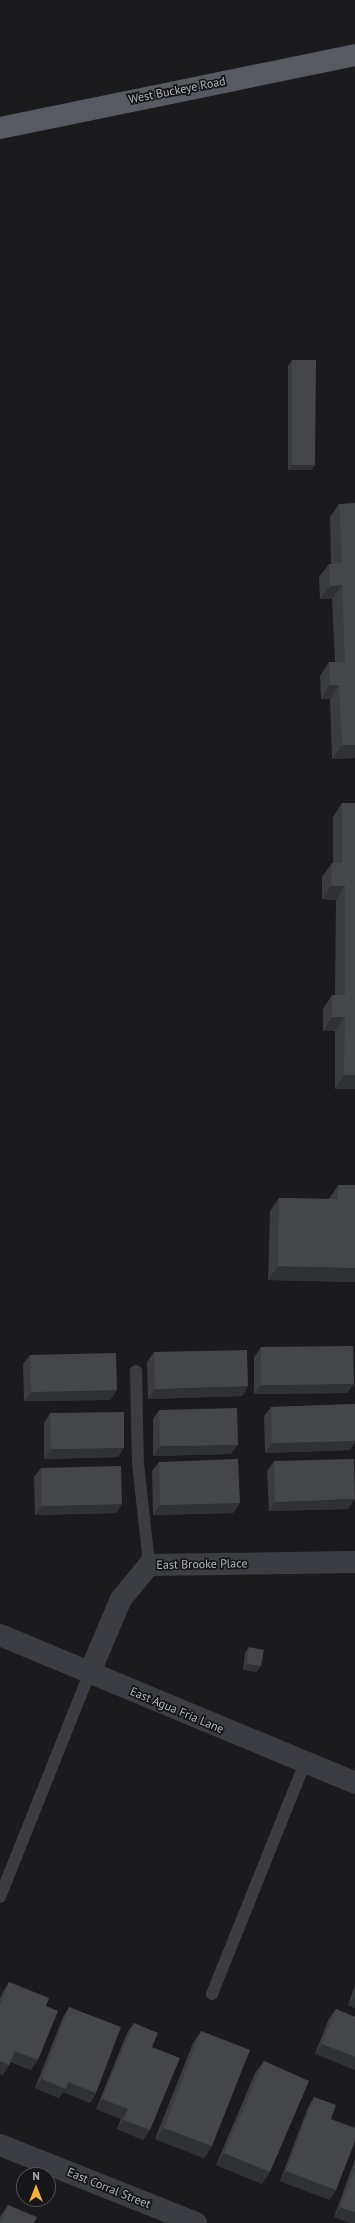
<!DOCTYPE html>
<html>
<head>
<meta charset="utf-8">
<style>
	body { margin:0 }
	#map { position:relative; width:355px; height:2223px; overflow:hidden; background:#1b1b1d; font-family:"PT Sans",sans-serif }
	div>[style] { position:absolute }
	.service>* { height:12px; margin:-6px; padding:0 6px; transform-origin:6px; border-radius:6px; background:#3c3d42 }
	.minor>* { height:22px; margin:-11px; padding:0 11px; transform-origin:11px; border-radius:11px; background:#3c3d42 }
	.primary>* { height:22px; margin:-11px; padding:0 11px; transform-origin:11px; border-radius:11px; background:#585a61 }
	.wall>* { inset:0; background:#3b3c40 }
	.shaded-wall>* { inset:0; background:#303134 }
	.building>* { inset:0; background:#45464a }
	span { translate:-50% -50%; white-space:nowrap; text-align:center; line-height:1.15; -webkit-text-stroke:3.5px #161618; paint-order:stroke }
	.street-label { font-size:12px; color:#aeb3bd }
	.north { position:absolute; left:16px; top:2167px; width:40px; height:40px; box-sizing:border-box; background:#161618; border:1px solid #53555a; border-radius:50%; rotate:0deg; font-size:11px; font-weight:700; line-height:16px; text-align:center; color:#aeb3bd }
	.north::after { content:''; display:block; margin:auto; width:14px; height:18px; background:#f4b03d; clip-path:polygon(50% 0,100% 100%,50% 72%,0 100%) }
</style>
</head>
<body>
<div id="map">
	<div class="service">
		<div style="left:136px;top:1371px;width:92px;rotate:88.8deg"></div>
		<div style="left:138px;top:1463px;width:103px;rotate:83.8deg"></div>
		<div style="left:0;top:1897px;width:242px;rotate:-68.2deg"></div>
		<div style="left:212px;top:1994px;width:249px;rotate:-68.1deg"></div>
	</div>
	<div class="minor">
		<div style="left:0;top:1635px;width:385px;rotate:22.6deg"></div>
		<div style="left:90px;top:1672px;width:79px;rotate:-67deg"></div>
		<div style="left:121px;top:1599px;width:44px;rotate:-50.5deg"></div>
		<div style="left:149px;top:1565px;width:206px;rotate:-0.8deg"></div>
		<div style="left:0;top:2145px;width:211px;rotate:21.7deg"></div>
	</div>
	<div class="primary">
		<div style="left:0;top:128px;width:362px;rotate:-11.6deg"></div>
	</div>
	<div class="wall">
		<div style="clip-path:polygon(292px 360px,315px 465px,311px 470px,288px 470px,288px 366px)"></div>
		<div style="clip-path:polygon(339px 504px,355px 758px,332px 759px,330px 699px,321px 699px,320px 676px,329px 662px,335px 662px,332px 599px,320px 599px,319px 577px,329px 564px,331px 564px,330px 517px)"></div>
		<div style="clip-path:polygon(342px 803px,355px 1089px,335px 1089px,335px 1031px,323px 1031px,323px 1009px,332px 995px,335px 995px,336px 900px,322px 899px,322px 877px,332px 863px,333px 863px,333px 817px)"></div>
		<div style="clip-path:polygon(338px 1185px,355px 1185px,355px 1282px,268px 1280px,270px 1211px,279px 1198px,329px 1199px)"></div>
		<div style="clip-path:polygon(261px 1347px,347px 1393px,254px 1394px,254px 1357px)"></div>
		<div style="clip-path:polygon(154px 1352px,248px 1386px,242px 1396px,148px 1399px,147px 1362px)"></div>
		<div style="clip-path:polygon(30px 1355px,117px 1390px,110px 1400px,24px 1401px,23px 1364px)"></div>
		<div style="clip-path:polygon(355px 1404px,355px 1442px,350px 1450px,265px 1453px,264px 1416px,271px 1407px)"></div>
		<div style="clip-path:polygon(159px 1410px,231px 1454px,153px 1456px,153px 1419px)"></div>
		<div style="clip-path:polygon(50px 1413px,118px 1457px,44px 1459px,44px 1423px)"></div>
		<div style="clip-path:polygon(274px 1461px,348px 1509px,269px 1511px,267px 1471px)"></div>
		<div style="clip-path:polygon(159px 1462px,240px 1503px,233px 1513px,153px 1515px,152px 1471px)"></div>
		<div style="clip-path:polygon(41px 1468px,122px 1504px,116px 1513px,35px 1515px,34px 1477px)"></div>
		<div style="clip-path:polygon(249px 1647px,257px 1672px,243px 1670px,245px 1653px)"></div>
		<div style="clip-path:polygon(9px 1982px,46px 2006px,31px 2070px,11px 2062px,9px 2065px,3px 2075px,0 2074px,0 1998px,3px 1992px)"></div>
		<div style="clip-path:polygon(355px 1985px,355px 2008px,348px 2005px)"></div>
		<div style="clip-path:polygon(69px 2007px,96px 2093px,90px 2103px,63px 2092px,59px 2098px,35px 2088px,63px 2017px)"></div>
		<div style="clip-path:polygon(336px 2009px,355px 2017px,315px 2054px,329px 2018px)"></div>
		<div style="clip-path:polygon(134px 2023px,152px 2047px,150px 2130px,143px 2140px,117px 2129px,121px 2119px,96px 2109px,127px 2033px)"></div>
		<div style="clip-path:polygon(201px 2031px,212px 2146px,204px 2158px,155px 2139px,193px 2043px)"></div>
		<div style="clip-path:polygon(264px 2061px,262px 2184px,216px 2165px,255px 2073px)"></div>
		<div style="clip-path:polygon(314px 2097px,330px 2200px,280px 2181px,308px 2107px)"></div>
		<div style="clip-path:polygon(355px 2159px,355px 2223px,351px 2223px,334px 2217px)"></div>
		<div style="clip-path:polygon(8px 2205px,34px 2223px,0 2223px,0 2217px,1px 2215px)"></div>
	</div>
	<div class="shaded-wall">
		<div style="clip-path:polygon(292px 465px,315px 465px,311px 470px,288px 470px)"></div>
		<div style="clip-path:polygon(342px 585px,332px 599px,320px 599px,330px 586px)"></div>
		<div style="clip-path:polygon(330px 685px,339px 685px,330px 699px,321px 699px)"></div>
		<div style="clip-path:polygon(342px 745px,355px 745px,355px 758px,332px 759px)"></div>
		<div style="clip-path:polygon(331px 886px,345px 886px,336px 900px,322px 899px)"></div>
		<div style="clip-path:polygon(332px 1017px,345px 1017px,335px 1031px,323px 1031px)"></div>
		<div style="clip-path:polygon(344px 1075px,355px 1075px,355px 1089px,335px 1089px)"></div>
		<div style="clip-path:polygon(278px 1266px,355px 1268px,355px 1282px,268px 1280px)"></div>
		<div style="clip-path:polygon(354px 1384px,347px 1393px,254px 1394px,261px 1385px)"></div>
		<div style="clip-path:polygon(248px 1386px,242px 1396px,148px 1399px,155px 1389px)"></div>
		<div style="clip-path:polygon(117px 1390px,110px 1400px,24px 1401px,31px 1392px)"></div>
		<div style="clip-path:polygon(355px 1441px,355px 1442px,350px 1450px,265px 1453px,272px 1443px)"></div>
		<div style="clip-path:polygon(238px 1445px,231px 1454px,153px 1456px,160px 1446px)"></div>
		<div style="clip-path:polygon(124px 1448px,118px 1457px,44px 1459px,51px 1449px)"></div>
		<div style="clip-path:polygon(355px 1499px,348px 1509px,269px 1511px,275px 1502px)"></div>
		<div style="clip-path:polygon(240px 1503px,233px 1513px,153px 1515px,160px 1505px)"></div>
		<div style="clip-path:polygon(122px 1504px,116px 1513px,35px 1515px,42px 1506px)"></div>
		<div style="clip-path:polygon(247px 1664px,261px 1666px,257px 1672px,243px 1670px)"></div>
		<div style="clip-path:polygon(355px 1996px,355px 2008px,348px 2005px)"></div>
		<div style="clip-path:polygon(322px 2044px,355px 2057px,355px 2070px,315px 2054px)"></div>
		<div style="clip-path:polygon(15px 2051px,38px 2060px,31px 2070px,8px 2060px)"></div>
		<div style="clip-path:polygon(0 2061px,9px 2065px,3px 2075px,0 2074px)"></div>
		<div style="clip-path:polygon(42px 2079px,68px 2082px,96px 2093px,90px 2103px,63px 2092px,59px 2098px,35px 2088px)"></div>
		<div style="clip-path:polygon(102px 2099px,128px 2109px,121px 2119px,96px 2109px)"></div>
		<div style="clip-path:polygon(124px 2120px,150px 2130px,143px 2140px,117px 2129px)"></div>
		<div style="clip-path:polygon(164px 2128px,212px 2146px,204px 2158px,155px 2139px)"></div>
		<div style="clip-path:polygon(224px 2153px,270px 2172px,262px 2184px,216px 2165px)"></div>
		<div style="clip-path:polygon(286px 2171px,336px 2190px,330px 2200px,280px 2181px)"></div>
		<div style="clip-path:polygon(340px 2207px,355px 2212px,355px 2223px,351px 2223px,334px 2217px)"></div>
	</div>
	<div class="building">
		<div style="clip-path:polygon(292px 360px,316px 360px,315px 465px,292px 465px)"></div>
		<div style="clip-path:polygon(355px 503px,355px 745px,342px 745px,339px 685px,330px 685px,329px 662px,345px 662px,342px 585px,330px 586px,329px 564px,342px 563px,339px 504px)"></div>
		<div style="clip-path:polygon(342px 803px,355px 803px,355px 1075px,344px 1075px,345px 1017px,332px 1017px,332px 995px,345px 995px,345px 886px,331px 886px,332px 863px,342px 863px)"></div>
		<div style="clip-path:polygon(338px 1185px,355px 1185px,355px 1268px,278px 1266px,279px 1198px,338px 1199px)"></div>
		<div style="clip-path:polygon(353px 1346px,354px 1384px,261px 1385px,261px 1347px)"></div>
		<div style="clip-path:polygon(247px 1350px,248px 1386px,155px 1389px,154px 1352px)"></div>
		<div style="clip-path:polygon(116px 1353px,117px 1390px,31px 1392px,30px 1355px)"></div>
		<div style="clip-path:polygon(355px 1404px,355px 1441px,272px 1443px,271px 1407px)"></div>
		<div style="clip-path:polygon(237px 1408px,238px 1445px,160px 1446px,159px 1410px)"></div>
		<div style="clip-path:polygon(124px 1412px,124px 1448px,51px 1449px,50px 1413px)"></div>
		<div style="clip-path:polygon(238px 1459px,240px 1503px,160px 1505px,159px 1462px)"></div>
		<div style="clip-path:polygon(354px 1459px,355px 1499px,275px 1502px,274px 1461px)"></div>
		<div style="clip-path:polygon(121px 1466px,122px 1504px,42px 1506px,41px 1468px)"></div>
		<div style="clip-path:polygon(249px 1647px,264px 1650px,261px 1666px,247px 1664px)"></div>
		<div style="clip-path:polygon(9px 1982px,49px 1998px,46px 2006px,58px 2011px,38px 2060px,15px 2051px,9px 2065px,0 2061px,0 2006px)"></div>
		<div style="clip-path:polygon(69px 2007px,121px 2027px,96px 2093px,68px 2082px,66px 2089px,42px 2079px)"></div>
		<div style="clip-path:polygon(336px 2009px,355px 2017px,355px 2057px,322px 2044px)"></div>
		<div style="clip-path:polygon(134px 2023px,158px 2033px,152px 2047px,180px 2058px,150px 2130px,124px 2120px,128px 2109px,102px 2099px)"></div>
		<div style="clip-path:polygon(201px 2031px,250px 2050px,212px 2146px,164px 2128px)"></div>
		<div style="clip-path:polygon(264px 2061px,309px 2081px,270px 2172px,224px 2153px)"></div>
		<div style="clip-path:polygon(314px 2097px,336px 2105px,331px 2119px,355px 2128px,355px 2141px,336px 2190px,286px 2171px)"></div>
		<div style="clip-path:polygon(355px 2168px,355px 2212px,340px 2207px)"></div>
		<div style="clip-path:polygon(8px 2205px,37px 2217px,34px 2223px,0 2223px,0 2221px,1px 2222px)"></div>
	</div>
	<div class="street-label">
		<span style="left:177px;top:90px;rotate:-11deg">West Buckeye Road</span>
		<span style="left:202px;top:1564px;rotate:-1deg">East Brooke Place</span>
		<span style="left:177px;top:1710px;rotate:23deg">East Agua Fria Lane</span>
		<span style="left:109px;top:2188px;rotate:22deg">East Corral Street</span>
	</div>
	<div class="north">N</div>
</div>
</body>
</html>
